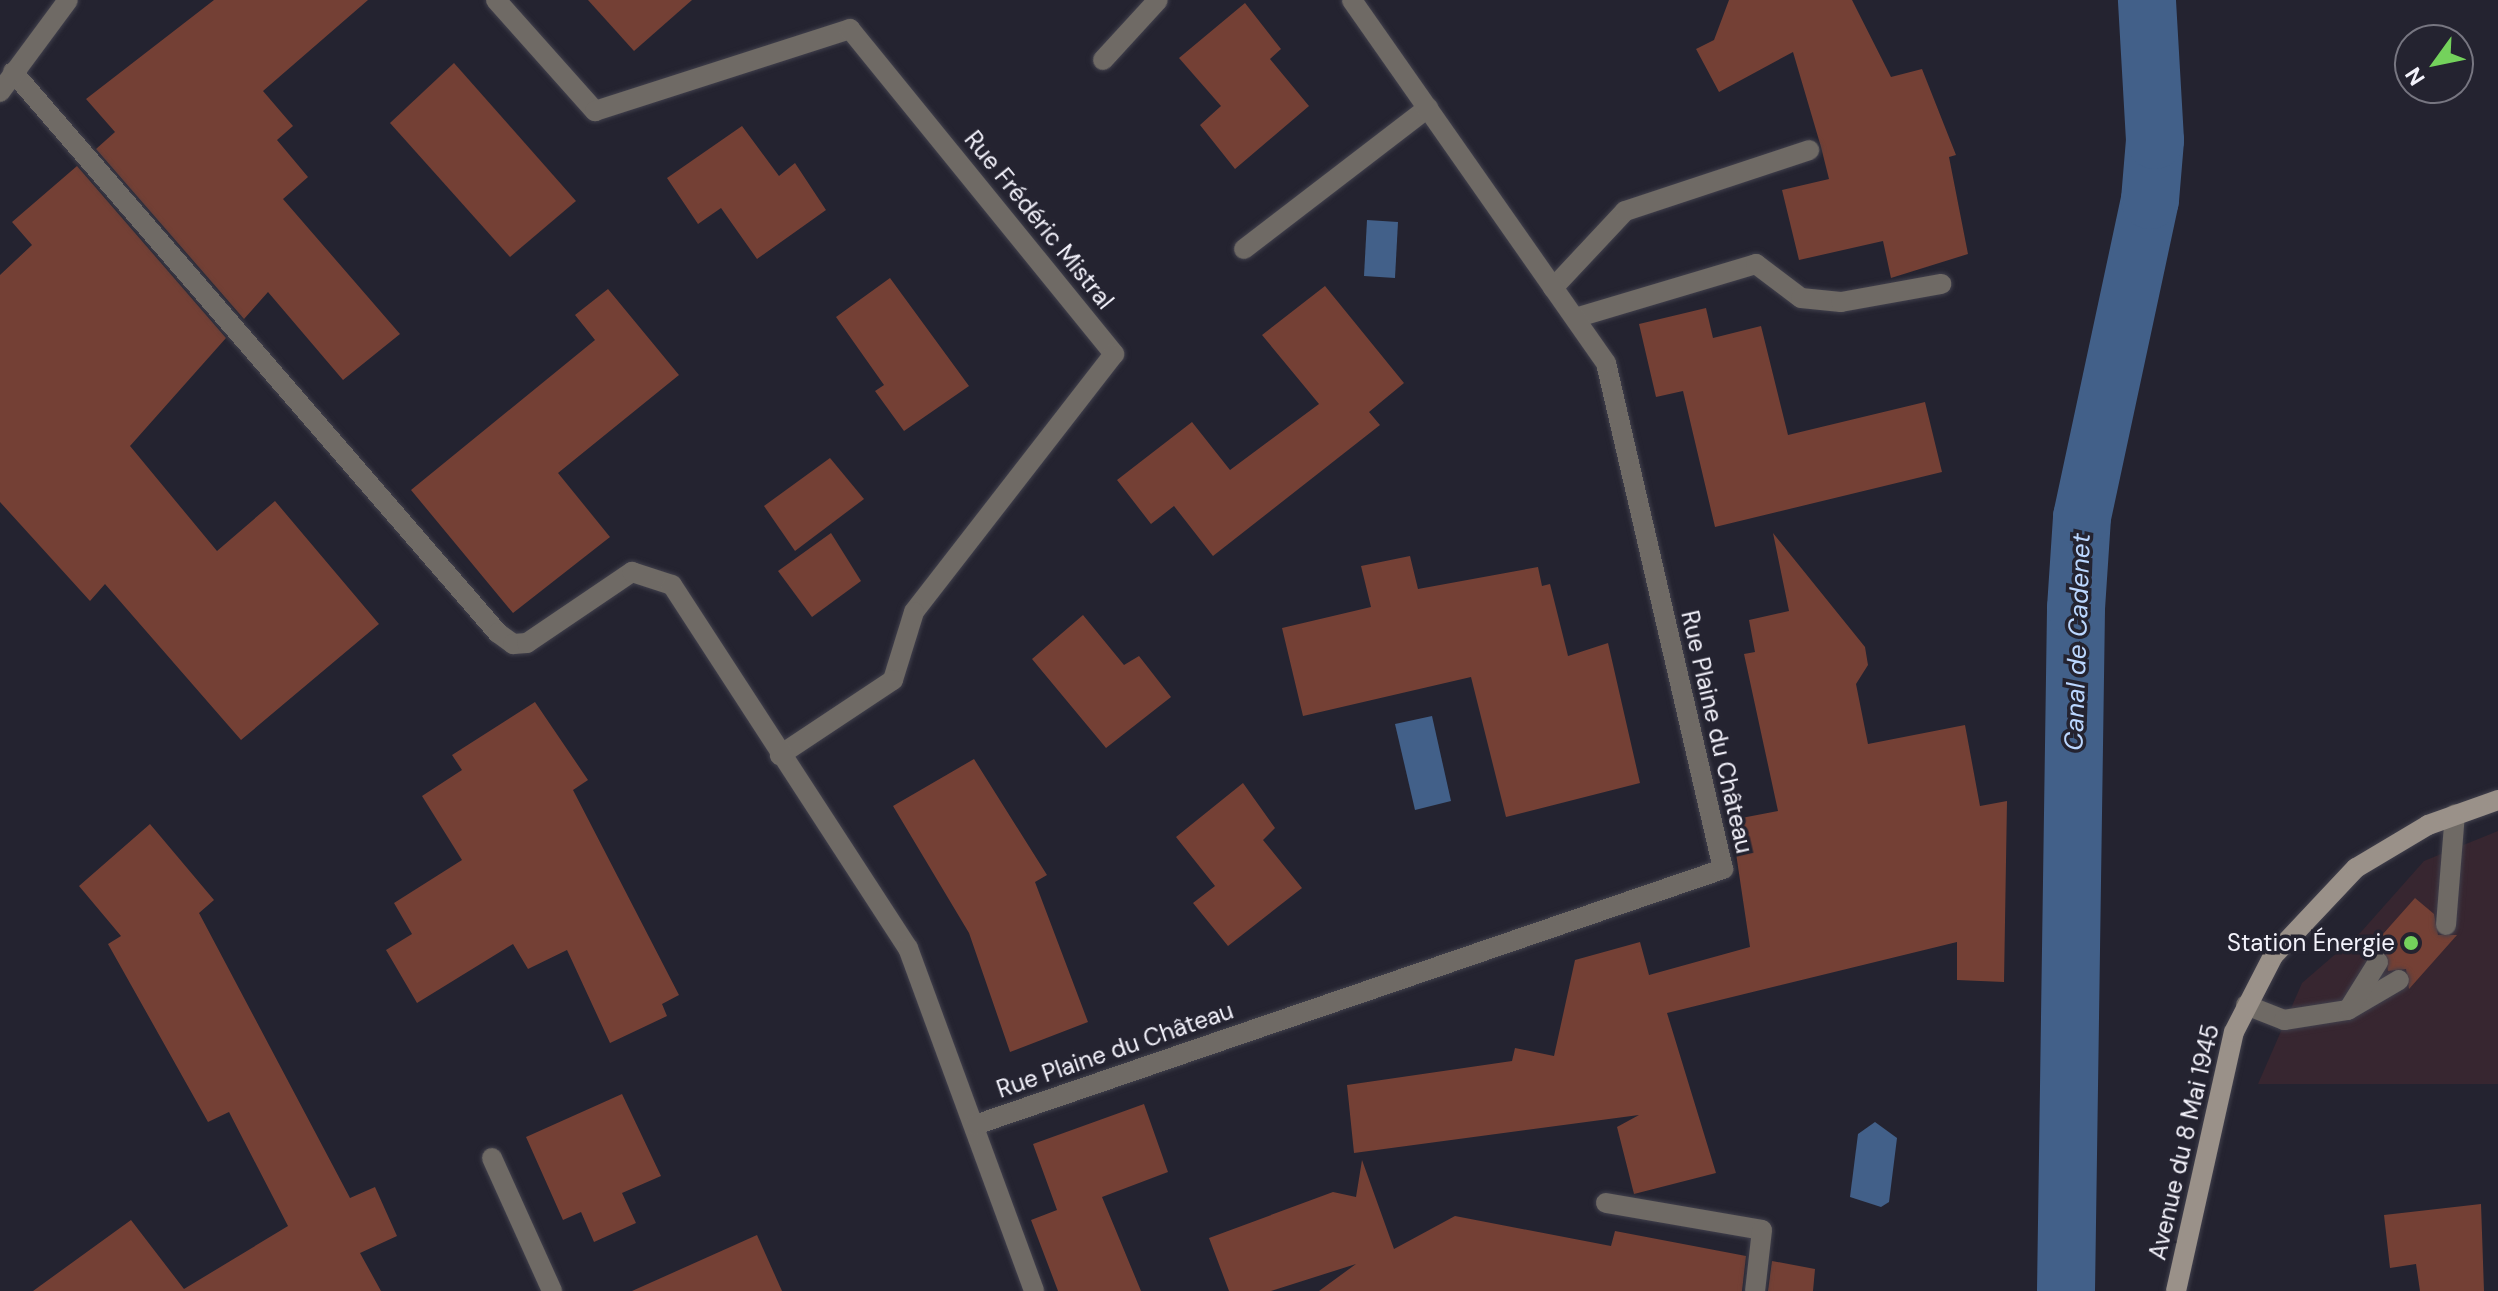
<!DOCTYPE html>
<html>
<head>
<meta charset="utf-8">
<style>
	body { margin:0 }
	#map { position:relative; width:2498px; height:1291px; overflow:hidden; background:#242330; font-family:"DM Sans",sans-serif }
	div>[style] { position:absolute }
	.commercial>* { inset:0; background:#372630 }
	.water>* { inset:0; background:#426089 }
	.canal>* { height:58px; margin:-29px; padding:0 29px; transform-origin:29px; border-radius:29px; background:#426089 }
	.building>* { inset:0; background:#744035 }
	.roads { filter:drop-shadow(0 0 2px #41404c) drop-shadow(0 0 2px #41404c) }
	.lane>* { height:20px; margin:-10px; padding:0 10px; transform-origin:10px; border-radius:10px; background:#6f6a65 }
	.street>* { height:20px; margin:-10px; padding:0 10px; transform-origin:10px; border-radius:10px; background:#6f6a65 }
	.secondary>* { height:20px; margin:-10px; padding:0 10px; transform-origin:10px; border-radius:10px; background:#9a9189 }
	.dots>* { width:22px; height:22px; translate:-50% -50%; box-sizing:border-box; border:4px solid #242330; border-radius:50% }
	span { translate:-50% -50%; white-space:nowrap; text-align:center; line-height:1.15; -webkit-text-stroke:7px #242330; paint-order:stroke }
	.street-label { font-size:24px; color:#f3f2fb }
	.poi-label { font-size:24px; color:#f3f2fb }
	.right { translate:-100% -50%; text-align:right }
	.water-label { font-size:26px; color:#bbd7ff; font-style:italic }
	.north { position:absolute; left:2394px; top:24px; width:80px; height:80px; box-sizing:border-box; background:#242330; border:2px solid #777681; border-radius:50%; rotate:237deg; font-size:22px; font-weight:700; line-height:32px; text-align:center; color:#f3f2fb }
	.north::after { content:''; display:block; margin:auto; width:28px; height:36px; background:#74d25c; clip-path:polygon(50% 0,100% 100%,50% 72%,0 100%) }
</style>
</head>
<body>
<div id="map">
	<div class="commercial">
		<div style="clip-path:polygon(2498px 831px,2498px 1084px,2258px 1084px,2302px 983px,2361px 932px,2424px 861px)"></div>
	</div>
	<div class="water">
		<div style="clip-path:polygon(1367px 220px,1398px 222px,1395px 278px,1364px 276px)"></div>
		<div style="clip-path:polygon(1432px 716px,1451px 801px,1415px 810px,1395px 724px)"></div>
		<div style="clip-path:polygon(1875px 1122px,1897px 1138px,1889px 1202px,1881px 1207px,1850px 1197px,1858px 1134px)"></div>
	</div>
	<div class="canal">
		<div style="left:2066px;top:1291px;width:683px;rotate:-89.16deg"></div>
		<div style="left:2076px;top:608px;width:91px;rotate:-86.2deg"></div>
		<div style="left:2082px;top:517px;width:324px;rotate:-77.9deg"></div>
		<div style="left:2150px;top:200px;width:60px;rotate:-85.2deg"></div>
		<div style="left:2155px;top:140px;width:140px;rotate:-93.3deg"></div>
	</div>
	<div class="building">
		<div style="clip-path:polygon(214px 0,368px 0,263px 91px,293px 126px,277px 140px,308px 177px,283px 199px,400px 334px,343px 380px,268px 292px,244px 319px,96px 149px,115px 132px,86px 99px)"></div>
		<div style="clip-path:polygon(588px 0,692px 0,634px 51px)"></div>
		<div style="clip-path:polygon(1729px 0,1852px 0,1891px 77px,1922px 69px,1956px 155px,1949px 157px,1968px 254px,1891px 278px,1883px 241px,1799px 260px,1782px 190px,1829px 179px,1821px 147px,1793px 52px,1719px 92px,1696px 49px,1714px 40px)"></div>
		<div style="clip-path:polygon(1245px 3px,1281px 49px,1270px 59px,1309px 106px,1235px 169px,1200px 125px,1221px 106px,1179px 58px)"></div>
		<div style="clip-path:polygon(454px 63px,576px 201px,510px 257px,390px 123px)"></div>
		<div style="clip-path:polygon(742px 126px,779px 176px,795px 163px,826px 210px,757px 259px,721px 208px,698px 224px,667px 178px)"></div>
		<div style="clip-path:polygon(77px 166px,226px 338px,130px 446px,217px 551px,275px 501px,379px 624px,241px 740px,105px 584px,90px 601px,0 502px,0 275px,32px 245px,12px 222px)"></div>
		<div style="clip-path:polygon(890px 278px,969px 386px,904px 431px,875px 391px,884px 385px,836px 317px)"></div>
		<div style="clip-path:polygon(1325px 286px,1404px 383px,1369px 412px,1380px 425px,1213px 556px,1174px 506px,1151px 524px,1117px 480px,1192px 422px,1230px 470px,1319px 404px,1262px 335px)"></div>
		<div style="clip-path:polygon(608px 289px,679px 375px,558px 473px,610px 537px,513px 613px,411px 490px,595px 340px,575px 315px)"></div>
		<div style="clip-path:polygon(1706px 308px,1713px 338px,1761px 326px,1788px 435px,1925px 402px,1942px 472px,1715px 527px,1683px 391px,1656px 397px,1639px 324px)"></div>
		<div style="clip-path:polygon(830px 458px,864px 499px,795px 551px,764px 506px)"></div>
		<div style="clip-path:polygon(831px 533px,861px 581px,812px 617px,778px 571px)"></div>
		<div style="clip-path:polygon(1773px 533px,1865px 647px,1868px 665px,1856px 684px,1868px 744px,1965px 725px,1980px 806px,2007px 801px,2004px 982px,1957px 980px,1957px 942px,1667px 1013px,1716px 1173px,1634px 1194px,1617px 1127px,1639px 1115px,1354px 1153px,1347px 1085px,1512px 1061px,1515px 1048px,1554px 1056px,1575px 960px,1640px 942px,1649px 975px,1750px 947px,1731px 820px,1778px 811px,1744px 654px,1755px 652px,1749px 620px,1789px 611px)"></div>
		<div style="clip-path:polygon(1410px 556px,1418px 589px,1538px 567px,1542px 586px,1550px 584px,1568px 656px,1608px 643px,1640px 783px,1506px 817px,1471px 677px,1303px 716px,1282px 628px,1371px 607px,1361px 566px)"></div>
		<div style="clip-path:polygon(1083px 615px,1124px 665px,1139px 656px,1171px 697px,1106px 748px,1032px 659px)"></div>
		<div style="clip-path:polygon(535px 702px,588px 780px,573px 790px,679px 995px,662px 1004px,667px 1016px,610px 1043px,567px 950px,528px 969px,513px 944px,417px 1003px,386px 950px,412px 934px,394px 903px,462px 860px,422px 796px,462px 770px,452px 755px)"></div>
		<div style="clip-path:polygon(974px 759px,1047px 875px,1035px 882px,1088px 1022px,1010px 1052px,969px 933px,893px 806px)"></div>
		<div style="clip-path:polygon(1243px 783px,1275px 828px,1263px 840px,1302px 888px,1228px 946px,1193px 903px,1215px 886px,1176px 837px)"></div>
		<div style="clip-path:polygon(150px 824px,214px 900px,199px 913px,350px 1198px,375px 1187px,397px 1236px,360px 1253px,381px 1291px,33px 1291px,131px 1220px,184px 1289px,288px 1226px,229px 1112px,208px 1122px,108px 944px,121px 936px,79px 886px)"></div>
		<div style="clip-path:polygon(2415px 898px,2434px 914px,2438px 935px,2457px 935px,2409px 989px,2406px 969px,2388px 971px,2385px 951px,2367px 952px)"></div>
		<div style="clip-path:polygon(622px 1094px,661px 1176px,622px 1193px,636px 1223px,594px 1242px,581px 1212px,563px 1220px,526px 1137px)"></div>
		<div style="clip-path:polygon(1144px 1104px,1168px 1172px,1102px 1197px,1141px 1291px,1058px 1291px,1031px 1220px,1057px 1210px,1033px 1144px)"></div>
		<div style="clip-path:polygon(1362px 1160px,1394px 1249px,1455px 1216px,1611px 1246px,1615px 1231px,1746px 1256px,1742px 1291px,1319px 1291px,1356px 1264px,1271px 1291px,1229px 1291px,1209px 1238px,1333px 1192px,1356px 1197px)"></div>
		<div style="clip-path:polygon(2481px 1204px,2484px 1291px,2420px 1291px,2416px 1264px,2390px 1268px,2384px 1215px)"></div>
		<div style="clip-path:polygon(757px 1235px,782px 1291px,632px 1291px)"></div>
		<div style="clip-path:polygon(1772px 1261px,1815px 1269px,1813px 1291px,1768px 1291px)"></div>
	</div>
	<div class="roads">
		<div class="lane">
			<div style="left:1103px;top:60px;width:81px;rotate:-47.5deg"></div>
			<div style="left:1244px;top:249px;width:232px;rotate:-37.5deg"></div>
			<div style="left:1553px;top:288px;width:105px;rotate:-46.9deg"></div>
			<div style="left:1625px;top:211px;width:194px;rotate:-18.3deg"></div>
			<div style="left:1575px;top:318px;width:189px;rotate:-16.6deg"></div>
			<div style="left:1756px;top:264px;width:56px;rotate:37.1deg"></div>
			<div style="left:1801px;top:298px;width:40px;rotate:5.7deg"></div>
			<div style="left:1841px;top:302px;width:102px;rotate:-10.2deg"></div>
			<div style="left:2446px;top:925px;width:111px;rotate:-85.4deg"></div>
			<div style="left:2246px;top:1005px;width:41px;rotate:21.5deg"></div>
			<div style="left:2284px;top:1020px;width:65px;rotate:-8.9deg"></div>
			<div style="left:2348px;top:1010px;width:59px;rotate:-30.5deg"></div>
			<div style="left:2350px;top:1007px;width:53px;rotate:-58.1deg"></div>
			<div style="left:1606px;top:1203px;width:158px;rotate:9.8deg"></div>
			<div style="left:1762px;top:1230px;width:61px;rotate:96.5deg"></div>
		</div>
		<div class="street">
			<div style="left:496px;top:0;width:149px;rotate:48.3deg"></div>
			<div style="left:595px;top:111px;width:268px;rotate:-17.8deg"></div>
			<div style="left:850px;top:29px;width:419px;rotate:50.9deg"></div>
			<div style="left:1114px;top:354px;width:326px;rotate:127.8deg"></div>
			<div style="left:914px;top:612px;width:71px;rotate:107.2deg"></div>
			<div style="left:893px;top:680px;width:136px;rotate:146.4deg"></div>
			<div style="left:13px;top:72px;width:742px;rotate:49.16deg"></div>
			<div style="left:498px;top:633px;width:19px;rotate:36deg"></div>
			<div style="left:513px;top:644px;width:14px;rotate:-4deg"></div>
			<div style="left:527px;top:643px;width:127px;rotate:-34.1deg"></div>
			<div style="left:632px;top:572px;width:42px;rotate:18deg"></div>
			<div style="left:672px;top:585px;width:433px;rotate:57deg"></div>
			<div style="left:908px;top:948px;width:365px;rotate:69.8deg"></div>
			<div style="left:0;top:92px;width:114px;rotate:-53.5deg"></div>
			<div style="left:975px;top:1125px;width:791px;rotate:-18.89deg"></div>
			<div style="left:1723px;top:869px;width:519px;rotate:-103.02deg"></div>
			<div style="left:1606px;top:363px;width:443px;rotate:-125deg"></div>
			<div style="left:492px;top:1158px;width:146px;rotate:65.7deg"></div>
		</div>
		<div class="secondary">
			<div style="left:2176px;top:1291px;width:265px;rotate:-77.4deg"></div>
			<div style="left:2234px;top:1032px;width:85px;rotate:-62.8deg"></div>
			<div style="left:2273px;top:956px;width:121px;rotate:-46.7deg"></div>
			<div style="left:2356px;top:868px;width:84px;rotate:-30.8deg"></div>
			<div style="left:2428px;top:825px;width:74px;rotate:-19.7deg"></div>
		</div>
	</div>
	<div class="dots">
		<div style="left:2411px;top:943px;background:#74d25c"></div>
	</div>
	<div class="street-label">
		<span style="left:1039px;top:220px;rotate:51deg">Rue Frédéric Mistral</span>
		<span style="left:1717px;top:732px;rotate:77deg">Rue Plaine du Château</span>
		<span style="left:1115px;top:1050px;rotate:-19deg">Rue Plaine du Château</span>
		<span style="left:2184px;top:1142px;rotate:-77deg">Avenue du 8 Mai 1945</span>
	</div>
	<div class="poi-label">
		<span class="right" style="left:2395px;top:943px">Station Énergie</span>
	</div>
	<div class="water-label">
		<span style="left:2078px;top:642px;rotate:-88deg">Canal de Cadenet</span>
	</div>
	<div class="north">N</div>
</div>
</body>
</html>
